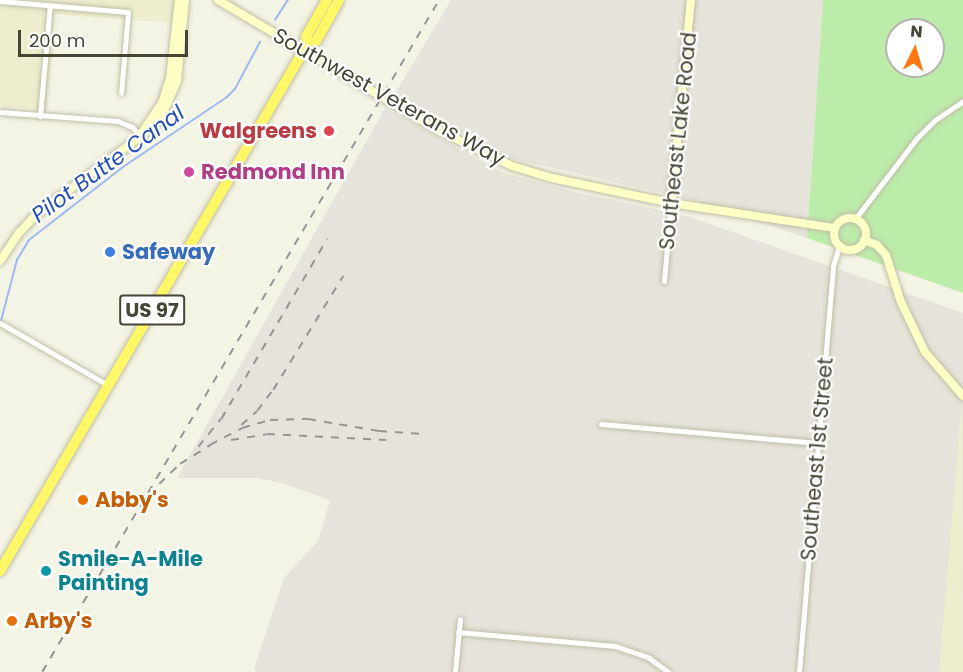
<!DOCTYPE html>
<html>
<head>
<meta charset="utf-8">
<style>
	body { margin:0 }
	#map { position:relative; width:963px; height:672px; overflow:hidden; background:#f4f4e5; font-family:Poppins,sans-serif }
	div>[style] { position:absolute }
	.industrial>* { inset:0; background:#e6e4da }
	.education>* { inset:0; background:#eeeece }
	.green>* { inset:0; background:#bcecaa }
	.stream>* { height:1.5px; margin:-0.75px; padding:0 0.75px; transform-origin:0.75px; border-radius:0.75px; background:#9cb8f6 }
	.roads { filter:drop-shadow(0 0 2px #c0bfa7) drop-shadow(0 0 2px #c0bfa7) }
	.street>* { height:5px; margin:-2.5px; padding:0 2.5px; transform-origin:2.5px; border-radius:2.5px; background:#fff }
	.secondary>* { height:8px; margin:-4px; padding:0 4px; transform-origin:4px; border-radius:4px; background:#fdffc4 }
	.secondary>.ring { margin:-4px; padding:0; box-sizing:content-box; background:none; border:8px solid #fdffc4; border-radius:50% }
	.highway>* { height:10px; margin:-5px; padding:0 5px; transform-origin:5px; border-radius:5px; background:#fff765 }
	.rail>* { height:1.5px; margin-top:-0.75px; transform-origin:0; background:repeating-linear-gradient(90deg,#959595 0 8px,transparent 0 16px) }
	.dots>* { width:16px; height:16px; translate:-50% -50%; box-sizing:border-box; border:3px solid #fff; border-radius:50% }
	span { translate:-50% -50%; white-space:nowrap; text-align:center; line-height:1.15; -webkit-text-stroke:4.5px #fff; paint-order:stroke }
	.shield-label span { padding:2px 4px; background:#fff; border:2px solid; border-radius:4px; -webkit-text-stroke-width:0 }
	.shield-label { font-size:20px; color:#474534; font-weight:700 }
	.street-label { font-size:21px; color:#474534 }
	.health-label { font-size:21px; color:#be3a42; font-weight:700 }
	.right { translate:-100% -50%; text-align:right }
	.hotel-label { font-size:21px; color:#b23c85; font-weight:700 }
	.left { translate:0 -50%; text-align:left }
	.shop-label { font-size:21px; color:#366cbe; font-weight:700 }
	.food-label { font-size:21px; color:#c56008; font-weight:700 }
	.culture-label { font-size:21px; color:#0d838f; font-weight:700 }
	.water-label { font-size:22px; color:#2551bb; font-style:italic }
	.north { position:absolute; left:885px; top:18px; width:60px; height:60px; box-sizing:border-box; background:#fff; border:2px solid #b5b5ae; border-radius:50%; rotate:5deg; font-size:16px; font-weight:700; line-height:24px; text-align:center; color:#474534 }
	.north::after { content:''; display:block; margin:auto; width:21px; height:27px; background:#ff7811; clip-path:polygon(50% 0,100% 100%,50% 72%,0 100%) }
	.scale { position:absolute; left:18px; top:30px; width:170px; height:27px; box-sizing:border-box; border:3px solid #474534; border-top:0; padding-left:8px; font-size:18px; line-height:21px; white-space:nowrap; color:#474534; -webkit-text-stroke:4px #fff; paint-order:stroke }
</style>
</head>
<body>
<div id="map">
	<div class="industrial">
		<div style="clip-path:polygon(451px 0,823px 0,807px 238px,694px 200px,508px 158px,394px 95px)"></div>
		<div style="clip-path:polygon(385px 108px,503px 173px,575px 192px,687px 216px,963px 313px,963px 672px,256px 672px,254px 669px,284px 578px,318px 541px,330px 500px,282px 483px,257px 478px,177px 478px)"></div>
	</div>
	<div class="education">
		<div style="clip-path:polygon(0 0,175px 0,171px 23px,54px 14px,47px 109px,0 106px)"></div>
		<div style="clip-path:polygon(962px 401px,963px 672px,939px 672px)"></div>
	</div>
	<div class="green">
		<div style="clip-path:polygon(evenodd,823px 0,963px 0,963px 293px,807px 238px,823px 0,897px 30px,933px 30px,933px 66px,897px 66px,897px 30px)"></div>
	</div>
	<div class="stream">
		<div style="left:275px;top:20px;width:24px;rotate:-57deg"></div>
		<div style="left:1px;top:321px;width:63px;rotate:-75.3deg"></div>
		<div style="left:17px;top:260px;width:23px;rotate:-59deg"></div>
		<div style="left:29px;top:240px;width:119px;rotate:-37.8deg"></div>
		<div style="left:123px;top:167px;width:125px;rotate:-33.9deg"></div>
		<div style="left:227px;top:97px;width:11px;rotate:-45deg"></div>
		<div style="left:235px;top:89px;width:53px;rotate:-62deg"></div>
	</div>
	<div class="roads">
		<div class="street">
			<div style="left:0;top:1px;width:128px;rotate:4.9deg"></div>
			<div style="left:128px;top:12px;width:81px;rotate:94.9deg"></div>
			<div style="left:0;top:112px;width:118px;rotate:4.4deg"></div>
			<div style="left:118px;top:121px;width:15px;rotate:23deg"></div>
			<div style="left:132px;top:127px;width:11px;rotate:45deg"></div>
			<div style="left:40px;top:116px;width:111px;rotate:-84.9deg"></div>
			<div style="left:855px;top:219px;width:102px;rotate:-52.6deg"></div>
			<div style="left:917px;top:138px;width:25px;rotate:-45deg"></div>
			<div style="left:935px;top:120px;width:34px;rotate:-34deg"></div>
			<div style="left:664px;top:281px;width:78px;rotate:-84.9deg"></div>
			<div style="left:0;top:323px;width:125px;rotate:29.9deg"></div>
			<div style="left:601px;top:424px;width:218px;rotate:5deg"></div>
			<div style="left:458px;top:632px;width:158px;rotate:5.1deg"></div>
			<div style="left:615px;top:646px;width:36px;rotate:19deg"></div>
			<div style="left:649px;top:658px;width:24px;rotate:36deg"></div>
			<div style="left:455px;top:672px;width:53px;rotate:-84.6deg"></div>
			<div style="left:799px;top:672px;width:407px;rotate:-85.2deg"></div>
			<div style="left:833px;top:266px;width:21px;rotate:-73deg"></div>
		</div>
		<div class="secondary">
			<div style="left:218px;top:0;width:256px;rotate:30.6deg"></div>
			<div style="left:438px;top:130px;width:82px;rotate:25.9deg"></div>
			<div style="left:512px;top:166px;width:42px;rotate:16.7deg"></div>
			<div style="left:552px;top:178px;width:122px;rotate:11.9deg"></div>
			<div style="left:671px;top:203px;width:166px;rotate:8.7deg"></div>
			<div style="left:141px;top:134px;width:37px;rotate:-56deg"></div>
			<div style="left:162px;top:103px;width:25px;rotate:-72deg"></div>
			<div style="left:170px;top:79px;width:80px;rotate:-83.5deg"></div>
			<div style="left:671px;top:203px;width:204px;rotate:-84.4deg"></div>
			<div class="ring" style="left:834px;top:218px;width:24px;height:24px"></div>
			<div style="left:864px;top:240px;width:14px;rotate:21deg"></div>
			<div style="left:877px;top:245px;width:13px;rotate:48deg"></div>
			<div style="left:886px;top:255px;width:49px;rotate:72.3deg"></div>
			<div style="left:901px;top:302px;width:55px;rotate:64.4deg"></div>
			<div style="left:925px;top:352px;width:58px;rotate:49.2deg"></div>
			<div style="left:0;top:261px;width:34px;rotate:-56deg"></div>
			<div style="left:19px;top:233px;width:26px;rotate:-47deg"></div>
			<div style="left:37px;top:214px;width:146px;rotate:-36.9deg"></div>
			<div style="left:154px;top:126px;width:13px;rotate:-51deg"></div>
			<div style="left:162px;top:116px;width:39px;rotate:-67deg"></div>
			<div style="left:177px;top:80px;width:80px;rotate:-84.3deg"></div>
		</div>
		<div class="highway">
			<div style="left:304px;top:50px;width:15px;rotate:-37deg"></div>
			<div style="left:316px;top:41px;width:47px;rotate:-60.7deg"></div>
			<div style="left:0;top:571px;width:603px;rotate:-59.74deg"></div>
			<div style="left:304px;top:50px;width:15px;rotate:-79deg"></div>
			<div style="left:307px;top:35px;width:40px;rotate:-60.3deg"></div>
		</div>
	</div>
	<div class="rail">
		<div style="left:241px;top:425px;width:21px;rotate:-41deg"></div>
		<div style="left:257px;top:411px;width:26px;rotate:-53deg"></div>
		<div style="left:273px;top:390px;width:134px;rotate:-58.4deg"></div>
		<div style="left:231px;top:440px;width:36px;rotate:-9deg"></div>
		<div style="left:267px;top:434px;width:119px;rotate:2.9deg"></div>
		<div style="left:198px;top:447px;width:36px;rotate:-51deg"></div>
		<div style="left:221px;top:419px;width:209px;rotate:-59.5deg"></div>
		<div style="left:159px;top:484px;width:29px;rotate:-44deg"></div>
		<div style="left:180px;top:464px;width:36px;rotate:-32deg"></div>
		<div style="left:210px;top:445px;width:36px;rotate:-28deg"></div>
		<div style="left:242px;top:428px;width:29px;rotate:-16deg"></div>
		<div style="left:270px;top:420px;width:38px;rotate:-2deg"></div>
		<div style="left:308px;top:419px;width:72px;rotate:9.6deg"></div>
		<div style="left:379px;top:431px;width:44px;rotate:3.9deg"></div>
		<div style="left:42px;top:672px;width:781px;rotate:-59.43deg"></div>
	</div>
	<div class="dots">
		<div style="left:329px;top:131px;background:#e0444e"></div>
		<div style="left:189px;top:172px;background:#d1479c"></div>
		<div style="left:110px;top:252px;background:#3f7fe0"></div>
		<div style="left:83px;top:500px;background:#e8710a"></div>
		<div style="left:46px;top:571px;background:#0f9aa8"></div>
		<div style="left:12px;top:621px;background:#e8710a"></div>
	</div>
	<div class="shield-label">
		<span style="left:152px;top:310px">US 97</span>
	</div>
	<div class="street-label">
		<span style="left:389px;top:97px;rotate:29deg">Southwest Veterans Way</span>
		<span style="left:678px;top:141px;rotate:-84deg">Southeast Lake Road</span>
		<span style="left:817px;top:459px;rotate:-85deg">Southeast 1st Street</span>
	</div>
	<div class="health-label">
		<span class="right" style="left:317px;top:131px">Walgreens</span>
	</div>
	<div class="hotel-label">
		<span class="left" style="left:201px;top:172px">Redmond Inn</span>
	</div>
	<div class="shop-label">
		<span class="left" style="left:122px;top:252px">Safeway</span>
	</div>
	<div class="food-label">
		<span class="left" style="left:95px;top:500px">Abby's</span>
		<span class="left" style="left:24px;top:621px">Arby's</span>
	</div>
	<div class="culture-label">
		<span class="left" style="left:58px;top:571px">Smile-A-Mile<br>Painting</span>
	</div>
	<div class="water-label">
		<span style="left:108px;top:164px;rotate:-36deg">Pilot Butte Canal</span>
	</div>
	<div class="north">N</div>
	<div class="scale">200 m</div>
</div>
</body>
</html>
